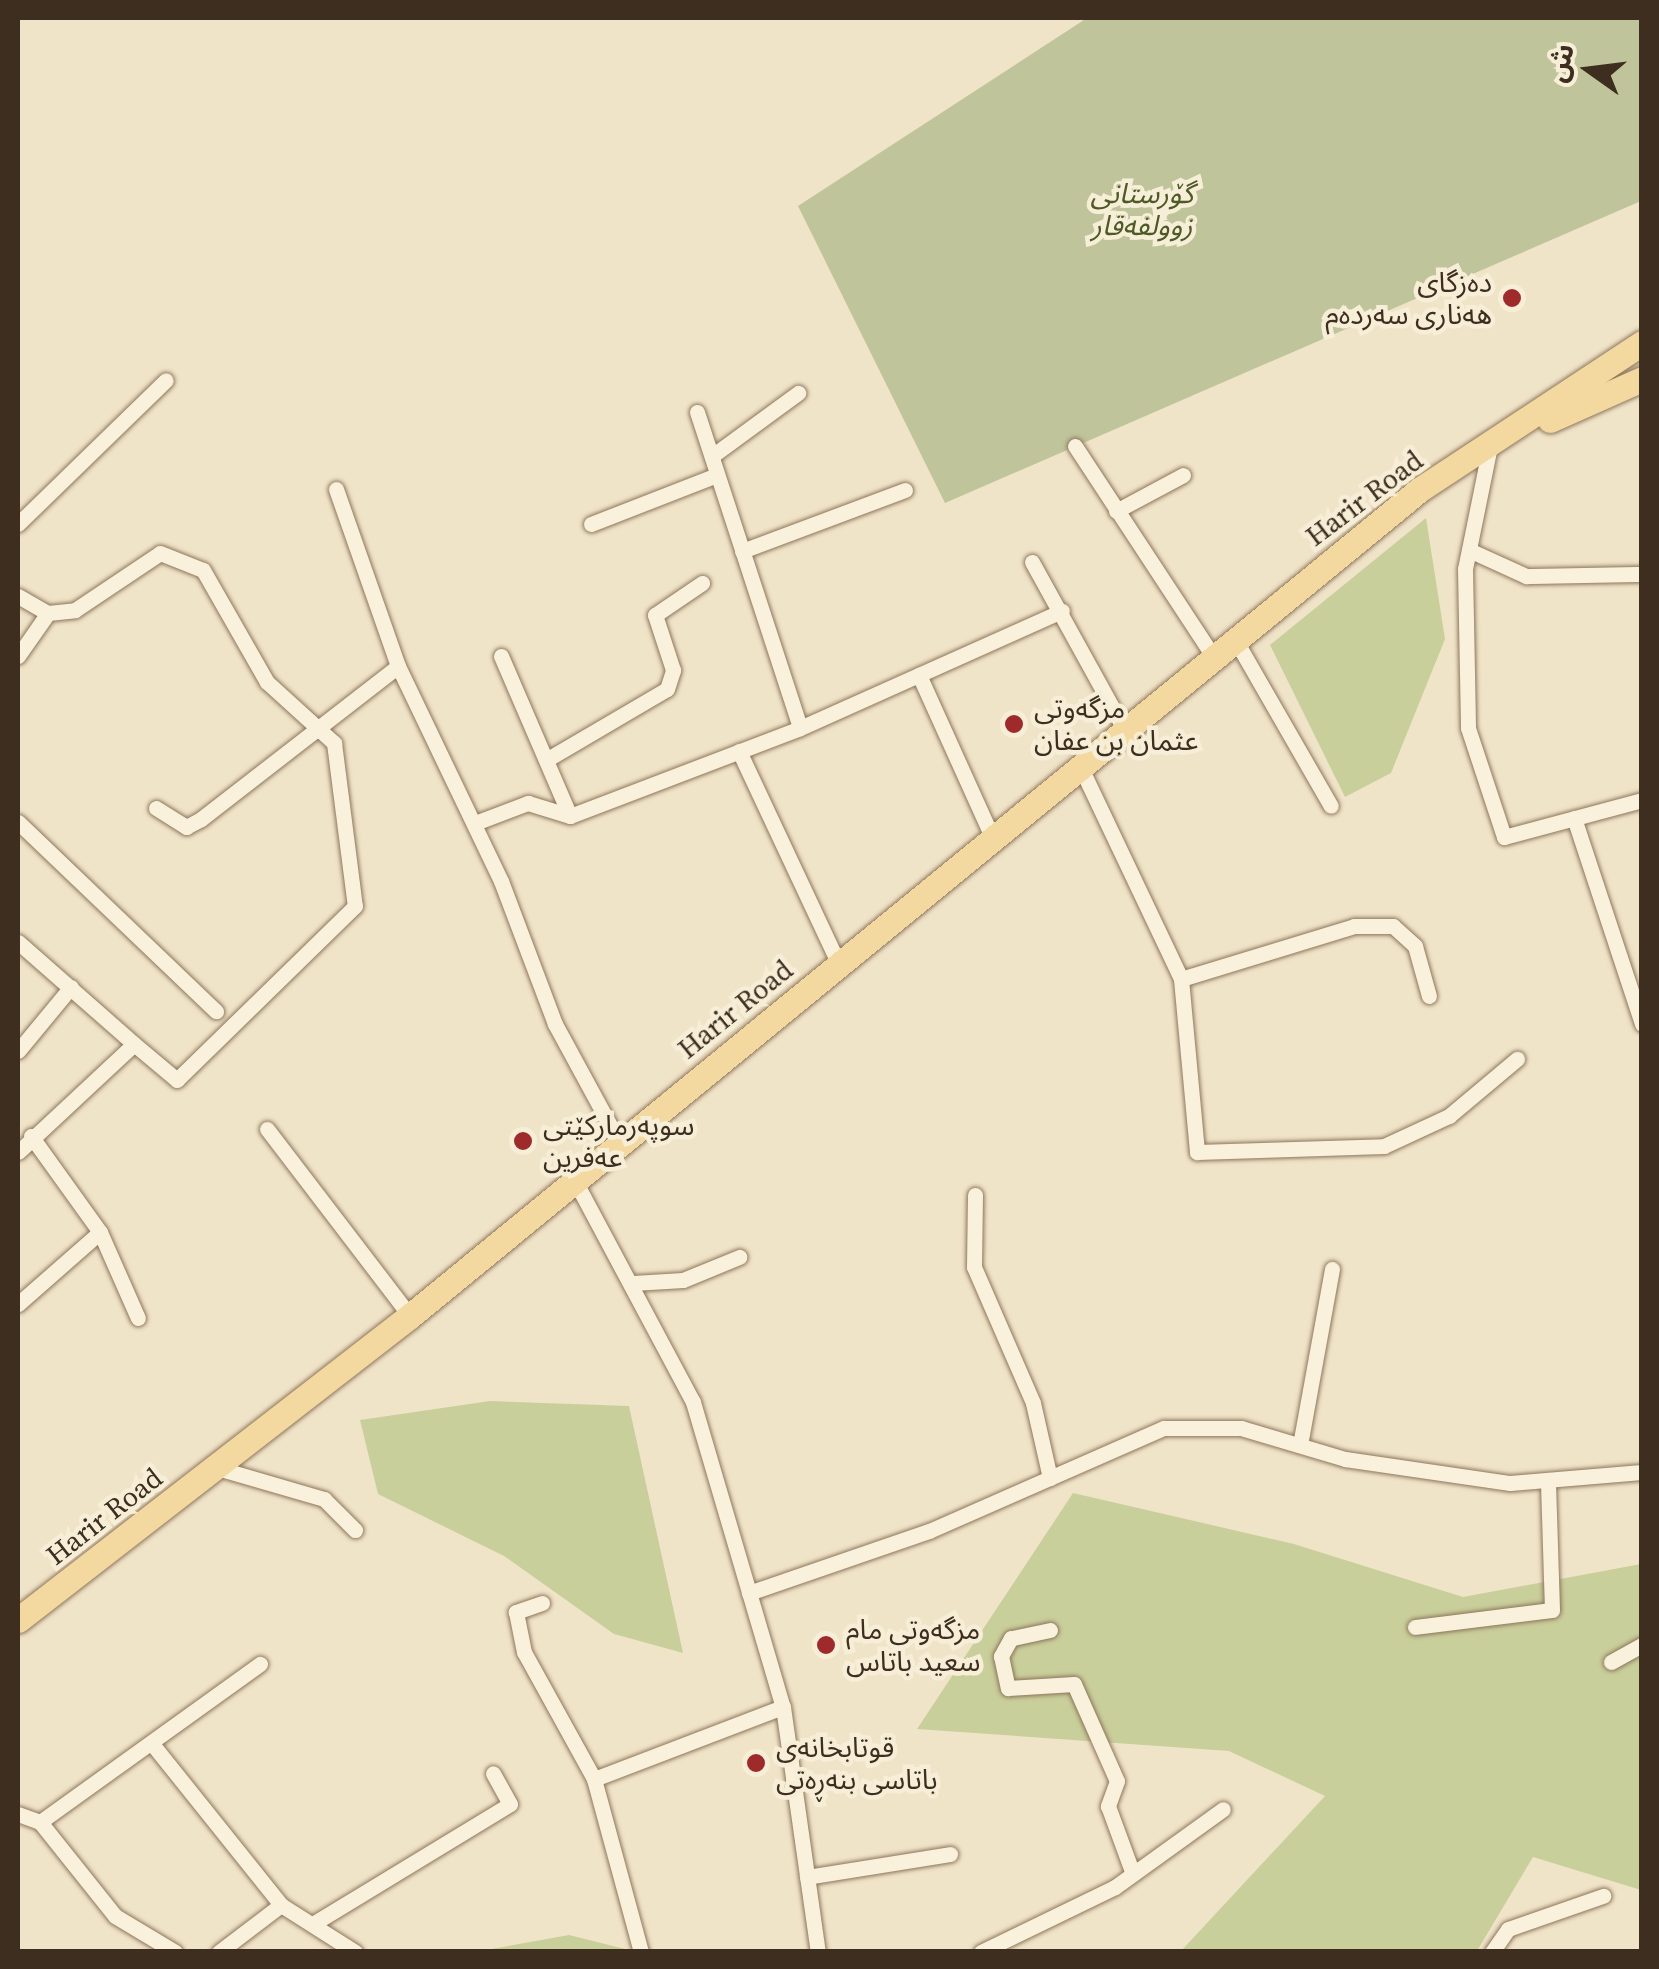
<!DOCTYPE html>
<html>
<head>
<meta charset="utf-8">
<style>
	body { margin:0 }
	#map { position:relative; width:1659px; height:1969px; overflow:hidden; background:#f0e4c8; font-family:"Source Serif 4","Noto Sans Arabic",serif }
	div>[style] { position:absolute }
	.green>* { inset:0; background:#c9cf9b }
	.cemetery>* { inset:0; background:#bfc49a }
	.roads { filter:drop-shadow(0 0 2px #8d765c) drop-shadow(0 0 2px #8d765c) }
	.street>* { height:15px; margin:-7.5px; padding:0 7.5px; transform-origin:7.5px; border-radius:7.5px; background:#faf1dc }
	.primary>* { height:25px; margin:-12.5px; padding:0 12.5px; transform-origin:12.5px; border-radius:12.5px; background:#f3d9a0 }
	.dots>* { width:28px; height:28px; translate:-50% -50%; box-sizing:border-box; border:5px solid #f7eed8; border-radius:50% }
	span { translate:-50% -50%; white-space:nowrap; text-align:center; line-height:1.15; -webkit-text-stroke:9px #f7eed8; paint-order:stroke }
	.park-label { font-size:28px; color:#4d5a26; font-style:italic }
	.poi-label { font-size:28px; color:#3d2e20 }
	.right { translate:-100% -50%; text-align:right }
	.left { translate:0 -50%; text-align:left }
	.street-label { font-size:28px; color:#3d2e20 }
	.frame { position:absolute; inset:0; border:20px solid #3d2e20; pointer-events:none }
	.north { position:absolute; left:1539px; top:20px; width:100px; height:100px; -webkit-text-stroke:8px #f7eed8; paint-order:stroke; rotate:284deg; font-size:28px; font-weight:700; line-height:40px; text-align:center; color:#3d2e20 }
	.north::after { content:''; display:block; margin:auto; width:35px; height:45px; background:#3d2e20; clip-path:polygon(50% 0,100% 100%,50% 72%,0 100%) }
</style>
</head>
<body>
<div id="map">
	<div class="green">
		<div style="clip-path:polygon(1426px 518px,1445px 639px,1391px 773px,1345px 797px,1270px 645px)"></div>
		<div style="clip-path:polygon(490px 1401px,629px 1406px,683px 1653px,614px 1634px,504px 1556px,378px 1494px,360px 1420px)"></div>
		<div style="clip-path:polygon(1073px 1493px,1294px 1544px,1463px 1597px,1641px 1564px,1641px 1890px,1533px 1857px,1477px 1951px,1181px 1951px,1325px 1796px,1229px 1751px,917px 1729px)"></div>
		<div style="clip-path:polygon(569px 1935px,637px 1952px,475px 1952px)"></div>
	</div>
	<div class="cemetery">
		<div style="clip-path:polygon(1087px 18px,1641px 18px,1641px 201px,945px 503px,798px 206px)"></div>
	</div>
	<div class="roads">
		<div class="street">
			<div style="left:697px;top:412px;width:332px;rotate:71.9deg"></div>
			<div style="left:1075px;top:446px;width:255px;rotate:56.7deg"></div>
			<div style="left:1490px;top:446px;width:126px;rotate:101.5deg"></div>
			<div style="left:1465px;top:569px;width:159px;rotate:88.9deg"></div>
			<div style="left:1468px;top:728px;width:115px;rotate:71.7deg"></div>
			<div style="left:1504px;top:837px;width:143px;rotate:-15deg"></div>
			<div style="left:712px;top:456px;width:107px;rotate:-36.2deg"></div>
			<div style="left:336px;top:489px;width:188px;rotate:70.7deg"></div>
			<div style="left:398px;top:666px;width:238px;rotate:64.4deg"></div>
			<div style="left:501px;top:881px;width:153px;rotate:69.3deg"></div>
			<div style="left:555px;top:1024px;width:134px;rotate:61.5deg"></div>
			<div style="left:1116px;top:511px;width:76px;rotate:-28.2deg"></div>
			<div style="left:18px;top:524px;width:206px;rotate:-44.2deg"></div>
			<div style="left:591px;top:524px;width:135px;rotate:-21.3deg"></div>
			<div style="left:1469px;top:550px;width:63px;rotate:24.5deg"></div>
			<div style="left:1526px;top:576px;width:116px;rotate:-1deg"></div>
			<div style="left:742px;top:551px;width:174px;rotate:-20.5deg"></div>
			<div style="left:1032px;top:562px;width:194px;rotate:61.1deg"></div>
			<div style="left:18px;top:596px;width:34px;rotate:30deg"></div>
			<div style="left:48px;top:613px;width:27px;rotate:-6deg"></div>
			<div style="left:75px;top:610px;width:102px;rotate:-33.8deg"></div>
			<div style="left:160px;top:553px;width:46px;rotate:21.6deg"></div>
			<div style="left:203px;top:570px;width:129px;rotate:60.3deg"></div>
			<div style="left:267px;top:682px;width:91px;rotate:42.3deg"></div>
			<div style="left:334px;top:743px;width:164px;rotate:82.7deg"></div>
			<div style="left:355px;top:906px;width:249px;rotate:135.7deg"></div>
			<div style="left:177px;top:1080px;width:56px;rotate:-140.1deg"></div>
			<div style="left:134px;top:1044px;width:158px;rotate:137deg"></div>
			<div style="left:1236px;top:641px;width:190px;rotate:60.1deg"></div>
			<div style="left:18px;top:656px;width:52px;rotate:-55.1deg"></div>
			<div style="left:501px;top:656px;width:174px;rotate:66.7deg"></div>
			<div style="left:919px;top:675px;width:180px;rotate:65.7deg"></div>
			<div style="left:739px;top:751px;width:235px;rotate:64.9deg"></div>
			<div style="left:546px;top:760px;width:140px;rotate:-30.4deg"></div>
			<div style="left:667px;top:689px;width:20px;rotate:-72deg"></div>
			<div style="left:673px;top:670px;width:58px;rotate:-108.1deg"></div>
			<div style="left:655px;top:615px;width:57px;rotate:-34.2deg"></div>
			<div style="left:1081px;top:768px;width:233px;rotate:64.6deg"></div>
			<div style="left:1181px;top:979px;width:181px;rotate:-17deg"></div>
			<div style="left:1354px;top:926px;width:39px"></div>
			<div style="left:1393px;top:926px;width:30px;rotate:42deg"></div>
			<div style="left:1415px;top:946px;width:52px;rotate:74.4deg"></div>
			<div style="left:156px;top:808px;width:36px;rotate:32deg"></div>
			<div style="left:186px;top:827px;width:17px;rotate:-28deg"></div>
			<div style="left:201px;top:819px;width:249px;rotate:-37.8deg"></div>
			<div style="left:570px;top:816px;width:246px;rotate:-20.9deg"></div>
			<div style="left:800px;top:728px;width:287px;rotate:-24.1deg"></div>
			<div style="left:1574px;top:818px;width:217px;rotate:71.7deg"></div>
			<div style="left:18px;top:822px;width:274px;rotate:43.7deg"></div>
			<div style="left:475px;top:823px;width:57px;rotate:-20.7deg"></div>
			<div style="left:528px;top:803px;width:44px;rotate:17.2deg"></div>
			<div style="left:18px;top:942px;width:154px;rotate:41.3deg"></div>
			<div style="left:1181px;top:979px;width:174px;rotate:84.7deg"></div>
			<div style="left:1197px;top:1152px;width:187px;rotate:-1.8deg"></div>
			<div style="left:1384px;top:1146px;width:72px;rotate:-24.8deg"></div>
			<div style="left:1449px;top:1116px;width:89px;rotate:-40deg"></div>
			<div style="left:18px;top:1051px;width:83px;rotate:-50.4deg"></div>
			<div style="left:267px;top:1129px;width:235px;rotate:52.6deg"></div>
			<div style="left:31px;top:1136px;width:118px;rotate:54.3deg"></div>
			<div style="left:100px;top:1232px;width:94px;rotate:66.2deg"></div>
			<div style="left:574px;top:1179px;width:253px;rotate:61.9deg"></div>
			<div style="left:693px;top:1402px;width:318px;rotate:73.6deg"></div>
			<div style="left:783px;top:1707px;width:247px;rotate:81.9deg"></div>
			<div style="left:975px;top:1195px;width:72px;rotate:90.8deg"></div>
			<div style="left:974px;top:1267px;width:148px;rotate:66.5deg"></div>
			<div style="left:1033px;top:1403px;width:77px;rotate:77.2deg"></div>
			<div style="left:633px;top:1283px;width:50px;rotate:-3.4deg"></div>
			<div style="left:683px;top:1280px;width:61px;rotate:-22.3deg"></div>
			<div style="left:18px;top:1304px;width:109px;rotate:-41.3deg"></div>
			<div style="left:1300px;top:1445px;width:179px;rotate:-79.7deg"></div>
			<div style="left:214px;top:1467px;width:115px;rotate:16.2deg"></div>
			<div style="left:324px;top:1499px;width:44px;rotate:45deg"></div>
			<div style="left:749px;top:1593px;width:190px;rotate:-19deg"></div>
			<div style="left:929px;top:1531px;width:257px;rotate:-23.7deg"></div>
			<div style="left:1164px;top:1428px;width:77px"></div>
			<div style="left:1241px;top:1428px;width:109px;rotate:16.6deg"></div>
			<div style="left:1345px;top:1459px;width:167px;rotate:8.3deg"></div>
			<div style="left:1510px;top:1483px;width:132px;rotate:-4.8deg"></div>
			<div style="left:542px;top:1603px;width:28px;rotate:161deg"></div>
			<div style="left:516px;top:1612px;width:41px;rotate:78.7deg"></div>
			<div style="left:524px;top:1652px;width:145px;rotate:61.1deg"></div>
			<div style="left:1415px;top:1627px;width:138px;rotate:-7.1deg"></div>
			<div style="left:1552px;top:1610px;width:130px;rotate:-91.8deg"></div>
			<div style="left:1050px;top:1630px;width:40px;rotate:168deg"></div>
			<div style="left:1011px;top:1638px;width:21px;rotate:119deg"></div>
			<div style="left:1001px;top:1656px;width:33px;rotate:78deg"></div>
			<div style="left:1008px;top:1688px;width:66px;rotate:-3.5deg"></div>
			<div style="left:1074px;top:1684px;width:106px;rotate:66.1deg"></div>
			<div style="left:1117px;top:1781px;width:27px;rotate:110deg"></div>
			<div style="left:1108px;top:1806px;width:72px;rotate:69.8deg"></div>
			<div style="left:1611px;top:1662px;width:35px;rotate:-29deg"></div>
			<div style="left:153px;top:1745px;width:205px;rotate:51.3deg"></div>
			<div style="left:281px;top:1905px;width:88px;rotate:32.4deg"></div>
			<div style="left:18px;top:1814px;width:23px;rotate:20deg"></div>
			<div style="left:40px;top:1822px;width:120px;rotate:51.4deg"></div>
			<div style="left:115px;top:1916px;width:70px;rotate:31deg"></div>
			<div style="left:40px;top:1822px;width:271px;rotate:-35.7deg"></div>
			<div style="left:807px;top:1877px;width:145px;rotate:-9.1deg"></div>
			<div style="left:316px;top:1922px;width:227px;rotate:-31.3deg"></div>
			<div style="left:510px;top:1804px;width:35px;rotate:-119deg"></div>
			<div style="left:219px;top:1952px;width:78px;rotate:-37.2deg"></div>
			<div style="left:641px;top:1952px;width:179px;rotate:-105.2deg"></div>
			<div style="left:594px;top:1779px;width:202px;rotate:-20.9deg"></div>
			<div style="left:981px;top:1952px;width:149px;rotate:-25.9deg"></div>
			<div style="left:1115px;top:1887px;width:133px;rotate:-35.8deg"></div>
			<div style="left:1492px;top:1952px;width:28px;rotate:-55deg"></div>
			<div style="left:1508px;top:1929px;width:101px;rotate:-19.2deg"></div>
		</div>
		<div class="primary">
			<div style="left:1550px;top:420px;width:101px;rotate:-24deg"></div>
			<div style="left:18px;top:1620px;width:496px;rotate:-37.8deg"></div>
			<div style="left:410px;top:1316px;width:1304px;rotate:-39.3deg"></div>
			<div style="left:1419px;top:490px;width:267px;rotate:-33.4deg"></div>
		</div>
	</div>
	<div class="dots">
		<div style="left:1512px;top:298px;background:#9e2a2b"></div>
		<div style="left:1014px;top:724px;background:#9e2a2b"></div>
		<div style="left:523px;top:1141px;background:#9e2a2b"></div>
		<div style="left:826px;top:1645px;background:#9e2a2b"></div>
		<div style="left:756px;top:1763px;background:#9e2a2b"></div>
	</div>
	<div class="park-label">
		<span style="left:1142px;top:209px">گۆڕستانی<br>زوولفەقار</span>
	</div>
	<div class="poi-label">
		<span class="right" style="left:1492px;top:298px">دەزگای<br>هەناری سەردەم</span>
		<span class="left" style="left:1034px;top:724px">مزگەوتی<br>عثمان بن عفان</span>
		<span class="left" style="left:543px;top:1141px">سوپەرمارکێتی<br>عەفرین</span>
		<span class="left" style="left:846px;top:1645px">مزگەوتی مام<br>سعید باتاس</span>
		<span class="left" style="left:776px;top:1763px">قوتابخانەی<br>باتاسی بنەڕەتی</span>
	</div>
	<div class="street-label">
		<span style="left:1364px;top:498px;rotate:-37deg">Harir Road</span>
		<span style="left:735px;top:1009px;rotate:-39deg">Harir Road</span>
		<span style="left:104px;top:1516px;rotate:-38deg">Harir Road</span>
	</div>
	<div class="frame"></div>
	<div class="north">ش</div>
</div>
</body>
</html>
